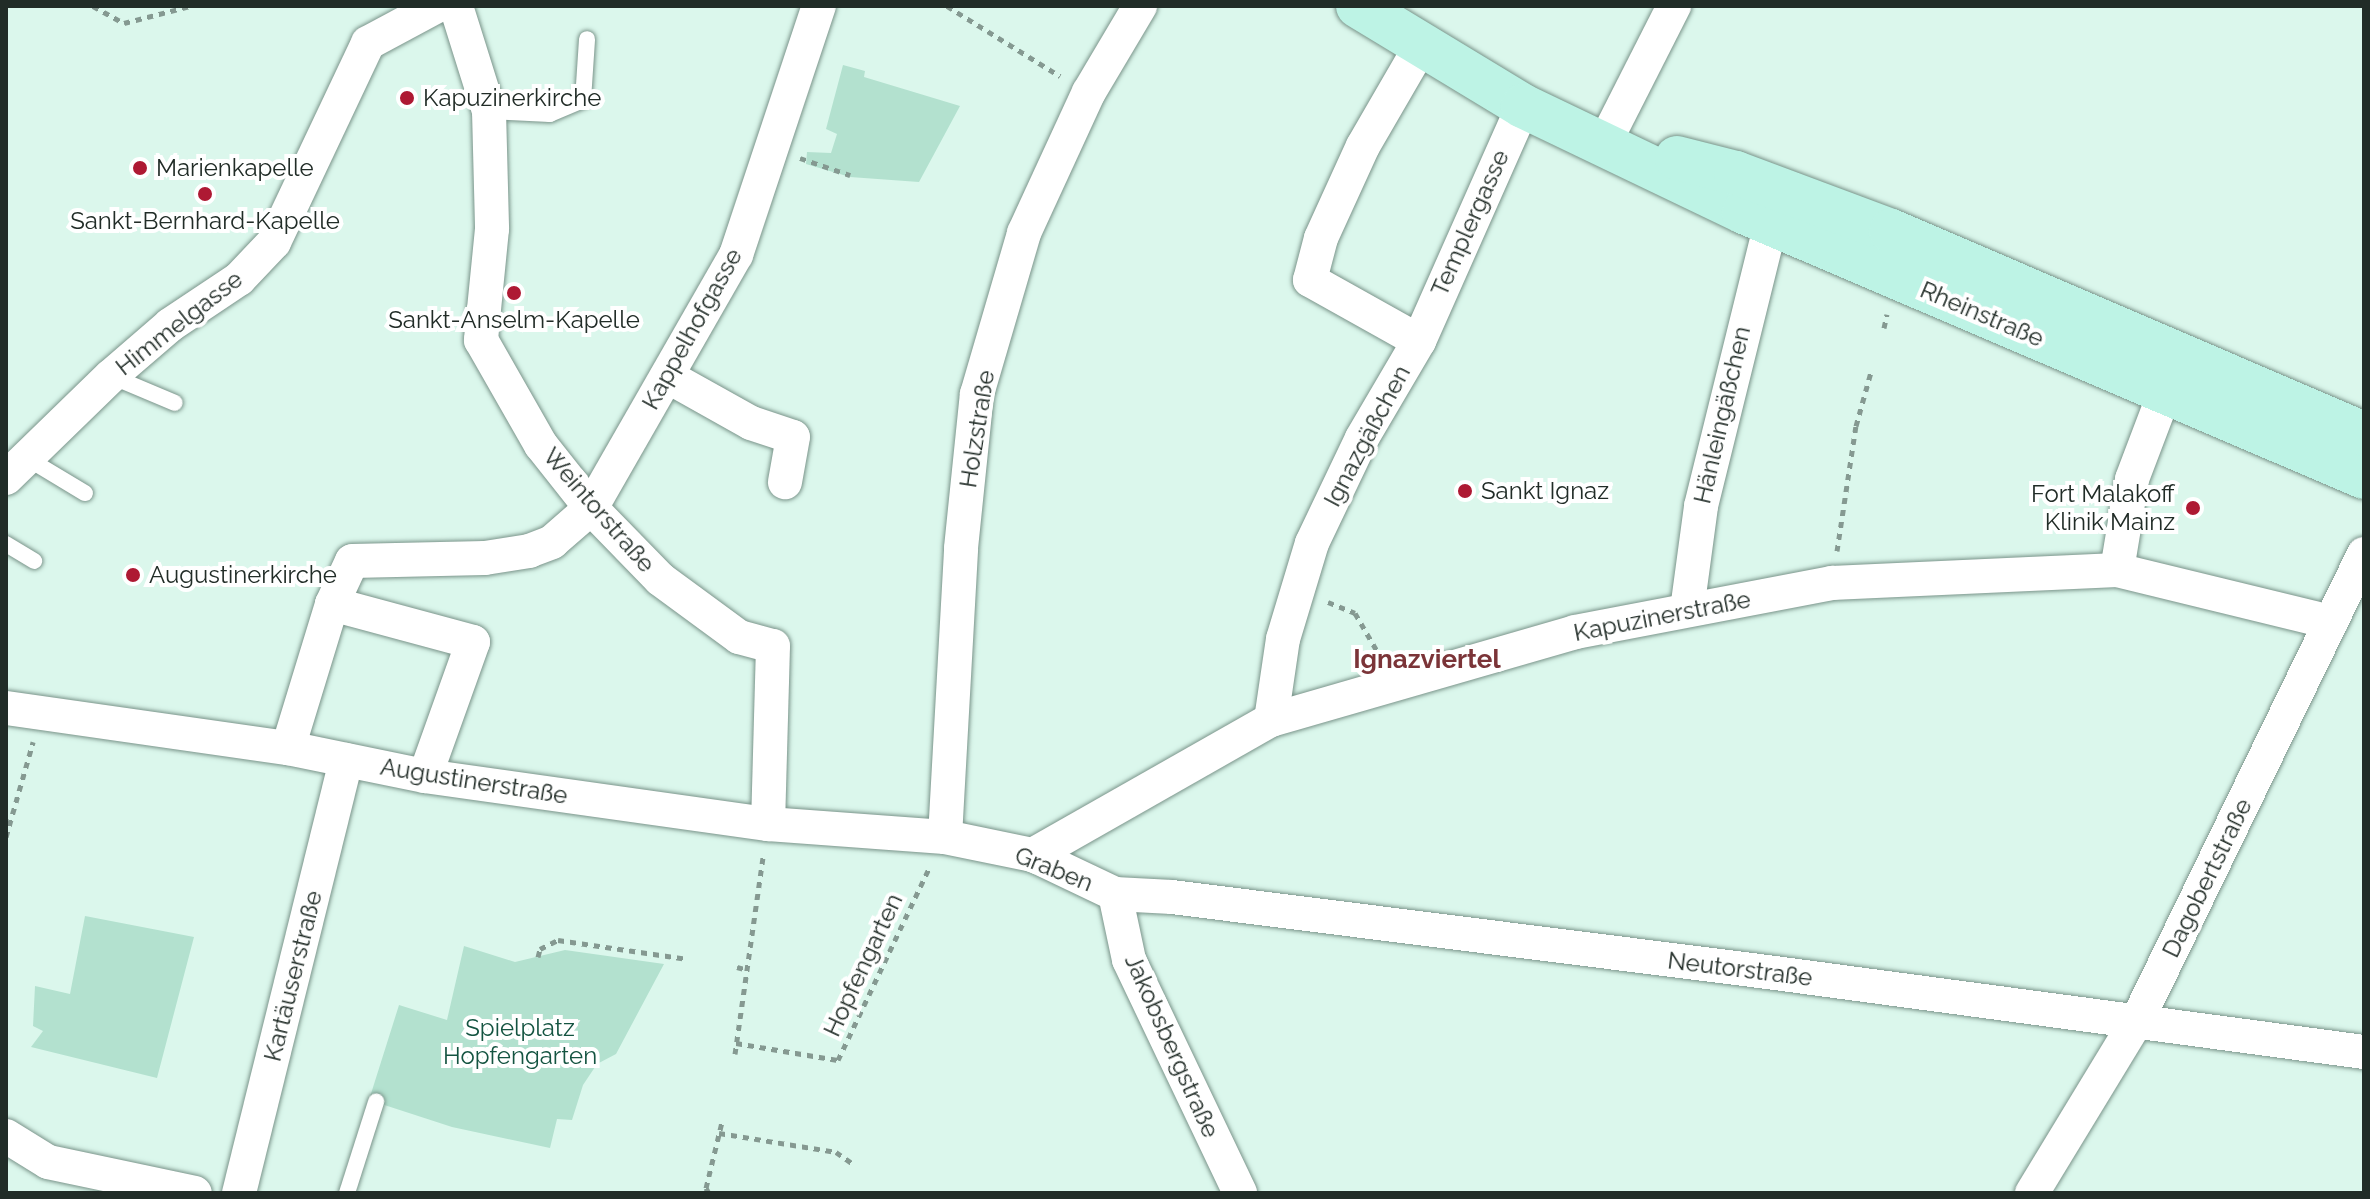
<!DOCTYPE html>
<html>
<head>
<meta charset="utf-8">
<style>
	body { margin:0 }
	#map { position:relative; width:2370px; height:1199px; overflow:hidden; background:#dbf7ec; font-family:Raleway,sans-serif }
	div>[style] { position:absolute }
	.green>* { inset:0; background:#b3e1cf }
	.path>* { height:5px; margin-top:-2.5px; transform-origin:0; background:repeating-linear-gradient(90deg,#859991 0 6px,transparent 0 12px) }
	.roads { filter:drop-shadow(0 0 2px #7a948a) drop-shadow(0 0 2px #7a948a) }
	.lane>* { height:16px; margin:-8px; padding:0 8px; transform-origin:8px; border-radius:8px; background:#fff }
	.street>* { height:34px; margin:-17px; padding:0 17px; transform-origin:17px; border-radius:17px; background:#fff }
	.secondary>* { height:44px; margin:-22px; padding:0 22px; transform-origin:22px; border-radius:22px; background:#bdf3e5 }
	.dots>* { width:22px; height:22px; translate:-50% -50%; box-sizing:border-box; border:4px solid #fff; border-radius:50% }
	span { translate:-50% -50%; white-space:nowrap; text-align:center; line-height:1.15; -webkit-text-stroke:8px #fff; paint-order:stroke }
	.poi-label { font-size:24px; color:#212c27 }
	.left { translate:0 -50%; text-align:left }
	.right { translate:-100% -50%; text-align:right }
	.street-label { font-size:24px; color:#212c27 }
	.park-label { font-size:24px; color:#145441 }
	.neighbourhood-label { font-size:26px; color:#7b3438; font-weight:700 }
	.frame { position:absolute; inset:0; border:8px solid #212c27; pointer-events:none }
</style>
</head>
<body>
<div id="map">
	<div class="green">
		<div style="clip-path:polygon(843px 65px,865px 71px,864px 77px,960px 106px,919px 182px,850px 177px,806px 164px,807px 152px,831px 153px,837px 134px,826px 129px)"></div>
		<div style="clip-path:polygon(85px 916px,194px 937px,157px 1078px,31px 1047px,43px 1031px,33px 1026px,35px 986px,70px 994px)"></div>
		<div style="clip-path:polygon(464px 946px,515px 962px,565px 950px,664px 964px,616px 1054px,597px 1064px,583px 1085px,572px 1120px,557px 1119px,550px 1148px,452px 1127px,369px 1100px,399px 1005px,447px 1020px)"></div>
	</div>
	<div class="path">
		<div style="left:93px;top:6px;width:35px;rotate:29deg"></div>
		<div style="left:124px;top:23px;width:68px;rotate:-14.4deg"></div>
		<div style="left:947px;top:6px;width:133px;rotate:31.8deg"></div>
		<div style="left:800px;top:158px;width:53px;rotate:18.8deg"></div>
		<div style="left:1884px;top:328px;width:14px;rotate:-78deg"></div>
		<div style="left:1837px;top:551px;width:126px;rotate:-81.4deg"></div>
		<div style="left:1856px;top:426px;width:56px;rotate:-74.5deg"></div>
		<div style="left:1328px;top:602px;width:29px;rotate:22deg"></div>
		<div style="left:1355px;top:613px;width:50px;rotate:59.8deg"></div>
		<div style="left:6px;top:837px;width:99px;rotate:-74.1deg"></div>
		<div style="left:538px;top:957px;width:8px;rotate:-76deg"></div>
		<div style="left:540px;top:949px;width:20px;rotate:-27deg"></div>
		<div style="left:558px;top:940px;width:131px;rotate:8.3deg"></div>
		<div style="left:737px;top:967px;width:11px;rotate:15deg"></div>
		<div style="left:736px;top:1043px;width:103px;rotate:9.5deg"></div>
		<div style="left:838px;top:1060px;width:212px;rotate:-64.6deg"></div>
		<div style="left:735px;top:1054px;width:199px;rotate:-81.9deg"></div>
		<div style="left:719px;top:1133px;width:119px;rotate:9.2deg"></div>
		<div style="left:836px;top:1152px;width:19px;rotate:35deg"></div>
		<div style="left:709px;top:1193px;width:6px;rotate:-121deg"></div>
		<div style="left:706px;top:1188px;width:68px;rotate:-76.4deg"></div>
	</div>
	<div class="roads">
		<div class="lane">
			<div style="left:489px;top:111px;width:61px;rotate:2.8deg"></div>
			<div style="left:550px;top:114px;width:36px;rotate:-23deg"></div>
			<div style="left:583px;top:100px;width:61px;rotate:-86.2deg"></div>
			<div style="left:111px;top:376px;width:69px;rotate:22.9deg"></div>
			<div style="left:25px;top:457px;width:70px;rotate:31deg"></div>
			<div style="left:6px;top:544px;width:33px;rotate:31deg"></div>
			<div style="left:347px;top:1193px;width:96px;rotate:-72.3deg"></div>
		</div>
		<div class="street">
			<div style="left:456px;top:6px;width:110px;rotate:72.6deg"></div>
			<div style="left:489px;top:111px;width:118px;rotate:88.5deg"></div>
			<div style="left:492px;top:229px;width:112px;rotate:95.7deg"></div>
			<div style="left:481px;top:340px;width:121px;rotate:60.3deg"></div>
			<div style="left:541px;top:445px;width:80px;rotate:51.6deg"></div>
			<div style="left:591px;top:508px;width:99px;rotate:45.8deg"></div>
			<div style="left:660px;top:579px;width:98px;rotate:36.3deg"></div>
			<div style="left:739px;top:637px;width:35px;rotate:15deg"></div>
			<div style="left:773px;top:646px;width:178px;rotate:91.6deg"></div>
			<div style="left:1605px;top:142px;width:153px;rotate:-63.1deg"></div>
			<div style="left:1419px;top:341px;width:125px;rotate:-150.8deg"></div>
			<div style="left:1310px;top:280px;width:43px;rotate:-75.3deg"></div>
			<div style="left:1321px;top:238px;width:101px;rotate:-65.5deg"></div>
			<div style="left:1363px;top:146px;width:116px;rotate:-59.9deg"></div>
			<div style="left:667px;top:376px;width:96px;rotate:29.2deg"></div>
			<div style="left:751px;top:423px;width:44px;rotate:18.4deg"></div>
			<div style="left:793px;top:437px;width:46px;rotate:100.1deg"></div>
			<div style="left:6px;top:478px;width:146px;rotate:-44.2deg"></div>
			<div style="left:111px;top:376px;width:78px;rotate:-40.8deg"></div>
			<div style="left:170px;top:325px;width:83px;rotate:-33.7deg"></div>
			<div style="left:239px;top:279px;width:51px;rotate:-46.6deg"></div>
			<div style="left:274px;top:242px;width:220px;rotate:-64.7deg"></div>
			<div style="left:368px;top:43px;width:78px;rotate:-28.2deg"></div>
			<div style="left:2117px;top:570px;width:92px;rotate:-80.6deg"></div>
			<div style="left:2132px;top:479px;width:93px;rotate:-69.2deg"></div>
			<div style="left:332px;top:604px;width:146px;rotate:15.1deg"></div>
			<div style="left:473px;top:642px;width:142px;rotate:109.7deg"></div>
			<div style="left:1687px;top:610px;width:105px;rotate:-82.3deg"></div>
			<div style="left:1701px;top:506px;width:291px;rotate:-76.1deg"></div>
			<div style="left:6px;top:708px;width:285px;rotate:8.1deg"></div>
			<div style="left:288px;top:748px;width:140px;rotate:11.6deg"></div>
			<div style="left:425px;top:776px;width:346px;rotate:8deg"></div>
			<div style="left:768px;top:824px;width:177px;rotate:4.2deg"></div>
			<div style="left:945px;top:837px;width:90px;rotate:11.6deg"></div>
			<div style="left:1033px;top:855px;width:91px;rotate:25.4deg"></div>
			<div style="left:1115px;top:894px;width:57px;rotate:3deg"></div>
			<div style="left:1172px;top:897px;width:608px;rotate:7.18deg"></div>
			<div style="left:1775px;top:973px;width:594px;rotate:7.64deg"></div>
			<div style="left:1271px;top:720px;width:82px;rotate:-81.6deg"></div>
			<div style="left:1283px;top:639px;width:100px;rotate:-73.2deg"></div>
			<div style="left:1312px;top:543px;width:116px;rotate:-64.5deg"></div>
			<div style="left:1362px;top:438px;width:113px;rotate:-59.6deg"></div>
			<div style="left:1419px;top:341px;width:257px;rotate:-66.1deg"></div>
			<div style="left:288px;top:748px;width:151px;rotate:-73deg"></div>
			<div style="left:332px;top:604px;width:47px;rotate:-65.1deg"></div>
			<div style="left:352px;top:561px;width:133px;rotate:-1.3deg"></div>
			<div style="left:485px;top:558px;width:45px;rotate:-9deg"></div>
			<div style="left:529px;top:551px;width:25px;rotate:-21deg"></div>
			<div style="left:552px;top:542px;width:52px;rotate:-41.1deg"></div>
			<div style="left:591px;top:508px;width:292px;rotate:-60.2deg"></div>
			<div style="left:736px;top:255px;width:262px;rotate:-71.6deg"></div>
			<div style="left:945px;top:837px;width:289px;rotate:-86.8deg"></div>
			<div style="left:961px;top:548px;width:155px;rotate:-84.1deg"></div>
			<div style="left:977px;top:394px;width:168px;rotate:-73.7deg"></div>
			<div style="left:1024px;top:233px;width:155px;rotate:-65.3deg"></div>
			<div style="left:1089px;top:92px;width:100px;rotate:-59.3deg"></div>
			<div style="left:1033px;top:855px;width:274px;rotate:-29.6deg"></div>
			<div style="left:1271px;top:720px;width:316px;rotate:-16.1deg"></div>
			<div style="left:1575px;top:632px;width:262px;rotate:-10.8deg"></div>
			<div style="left:1832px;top:583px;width:285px;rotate:-2.6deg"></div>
			<div style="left:2117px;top:570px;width:220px;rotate:13.7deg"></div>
			<div style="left:1115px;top:894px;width:67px;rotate:78deg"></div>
			<div style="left:1129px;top:960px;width:258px;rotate:64.5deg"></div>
			<div style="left:6px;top:1136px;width:49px;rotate:31.8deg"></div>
			<div style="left:48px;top:1162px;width:150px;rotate:11.9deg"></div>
			<div style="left:239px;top:1193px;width:446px;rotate:-76.1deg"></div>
			<div style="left:2032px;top:1193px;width:204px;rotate:-58.7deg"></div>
			<div style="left:2138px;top:1019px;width:517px;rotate:-64.08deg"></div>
		</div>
		<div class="secondary">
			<div style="left:1358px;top:6px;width:193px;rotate:31.2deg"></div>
			<div style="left:1523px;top:106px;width:245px;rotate:25.6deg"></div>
			<div style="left:1744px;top:212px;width:674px;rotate:23.14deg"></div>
			<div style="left:1677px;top:158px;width:61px;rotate:14.3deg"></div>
			<div style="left:1736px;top:173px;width:165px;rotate:20.5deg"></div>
			<div style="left:1891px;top:231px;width:515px;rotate:23.23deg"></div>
		</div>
	</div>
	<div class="dots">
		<div style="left:407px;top:98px;background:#ae1933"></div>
		<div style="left:140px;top:168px;background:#ae1933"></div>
		<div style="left:205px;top:194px;background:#ae1933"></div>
		<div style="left:514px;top:293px;background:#ae1933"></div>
		<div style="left:1465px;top:491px;background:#ae1933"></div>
		<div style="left:2193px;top:508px;background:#ae1933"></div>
		<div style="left:133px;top:575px;background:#ae1933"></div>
	</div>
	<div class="poi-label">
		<span class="left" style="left:423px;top:98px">Kapuzinerkirche</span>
		<span class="left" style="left:156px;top:168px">Marienkapelle</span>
		<span style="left:205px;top:221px">Sankt-Bernhard-Kapelle</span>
		<span style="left:514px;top:320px">Sankt-Anselm-Kapelle</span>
		<span class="left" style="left:1481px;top:491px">Sankt Ignaz</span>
		<span class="right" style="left:2175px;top:508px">Fort Malakoff<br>Klinik Mainz</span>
		<span class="left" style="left:149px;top:575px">Augustinerkirche</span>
	</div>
	<div class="street-label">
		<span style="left:1470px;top:223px;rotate:-66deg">Templergasse</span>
		<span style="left:1982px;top:314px;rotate:23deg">Rheinstraße</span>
		<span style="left:179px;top:323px;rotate:-38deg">Himmelgasse</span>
		<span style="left:692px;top:329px;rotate:-61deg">Kappelhofgasse</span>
		<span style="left:1722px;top:415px;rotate:-77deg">Hänleingäßchen</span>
		<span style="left:977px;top:429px;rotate:-81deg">Holzstraße</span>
		<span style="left:1367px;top:436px;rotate:-62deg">Ignazgäßchen</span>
		<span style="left:599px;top:510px;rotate:49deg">Weintorstraße</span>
		<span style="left:1662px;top:616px;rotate:-11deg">Kapuzinerstraße</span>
		<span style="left:474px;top:781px;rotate:9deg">Augustinerstraße</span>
		<span style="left:1054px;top:869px;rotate:22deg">Graben</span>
		<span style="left:2207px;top:878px;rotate:-64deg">Dagobertstraße</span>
		<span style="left:863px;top:965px;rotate:-65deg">Hopfengarten</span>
		<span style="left:1740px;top:969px;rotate:7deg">Neutorstraße</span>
		<span style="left:293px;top:976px;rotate:-76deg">Kartäuserstraße</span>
		<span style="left:1172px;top:1046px;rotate:66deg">Jakobsbergstraße</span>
	</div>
	<div class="park-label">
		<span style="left:520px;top:1042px">Spielplatz<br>Hopfengarten</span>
	</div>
	<div class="neighbourhood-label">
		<span style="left:1427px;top:660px">Ignazviertel</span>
	</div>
	<div class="frame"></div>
</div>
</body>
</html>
